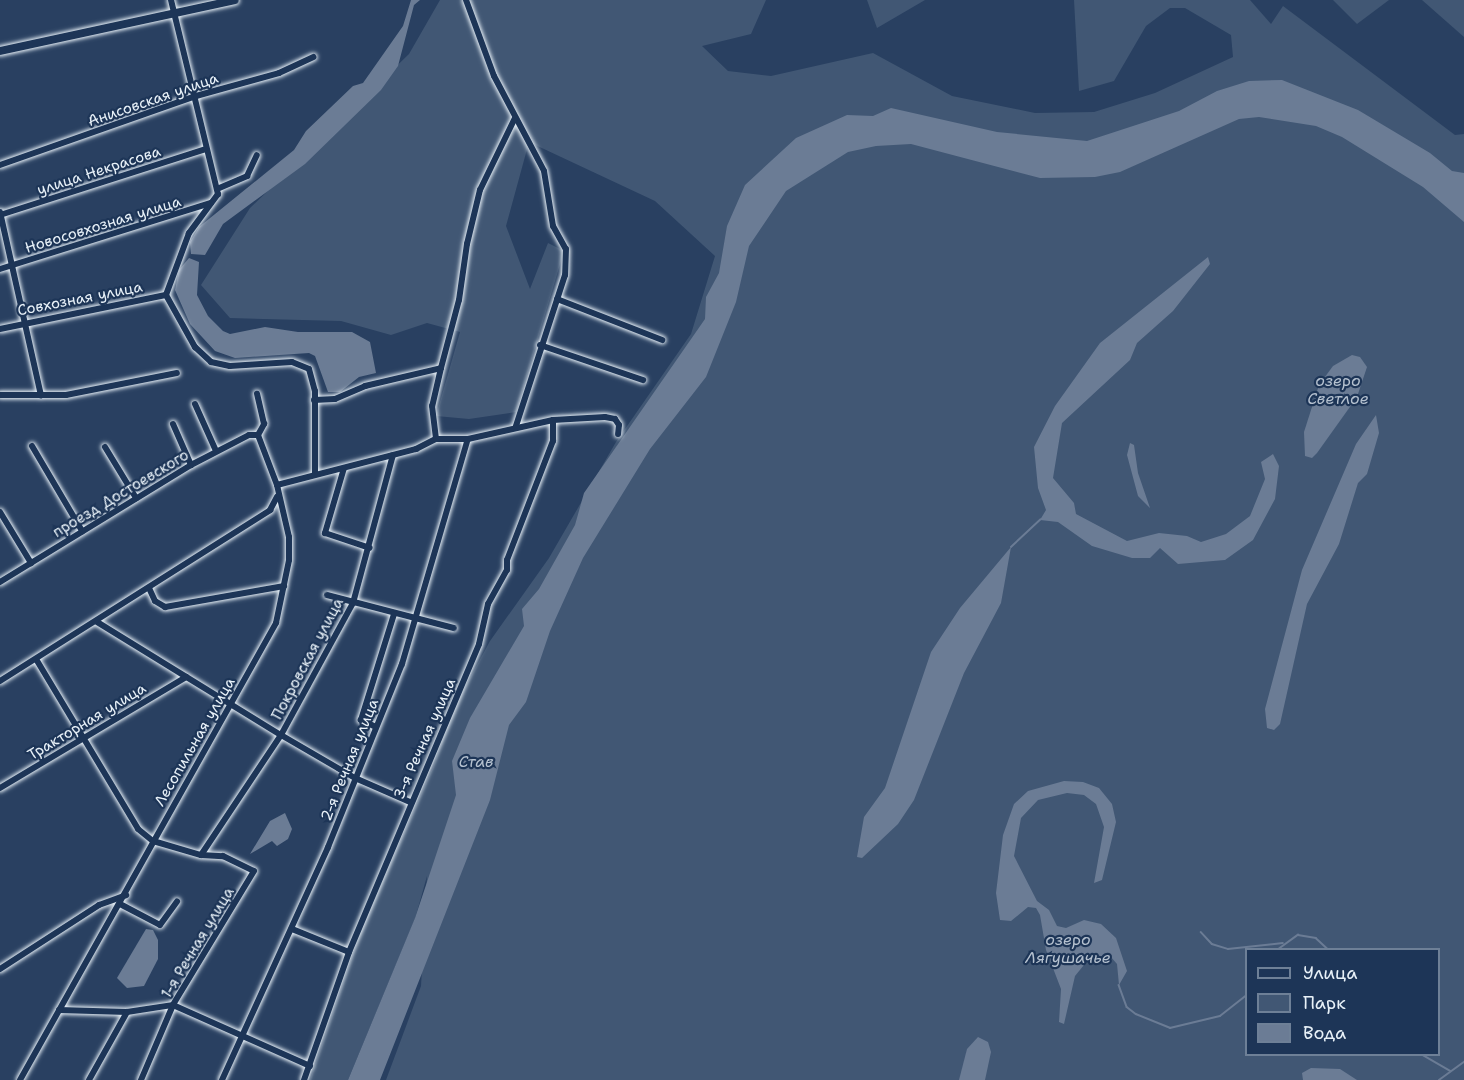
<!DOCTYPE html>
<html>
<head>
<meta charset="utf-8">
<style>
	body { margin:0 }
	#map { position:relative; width:1464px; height:1080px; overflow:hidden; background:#294061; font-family:"Shantell Sans",sans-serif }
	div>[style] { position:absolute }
	.green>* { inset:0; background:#415774 }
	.water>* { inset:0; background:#6b7c95 }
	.stream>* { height:1.5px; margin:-0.75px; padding:0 0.75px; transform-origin:0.75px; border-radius:0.75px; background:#6b7c95 }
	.roads { filter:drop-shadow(0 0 2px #e8f1f8) drop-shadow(0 0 2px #e8f1f8) }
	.minor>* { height:6px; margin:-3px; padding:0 3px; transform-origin:3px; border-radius:3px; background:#1d3557 }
	.major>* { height:8px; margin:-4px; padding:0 4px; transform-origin:4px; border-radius:4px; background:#1d3557 }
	span { translate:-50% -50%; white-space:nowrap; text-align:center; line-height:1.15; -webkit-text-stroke:4.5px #1d3557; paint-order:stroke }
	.street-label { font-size:15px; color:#e8f1f8 }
	.water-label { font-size:16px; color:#b6c2d0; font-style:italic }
	.legend { position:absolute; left:1245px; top:948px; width:195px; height:108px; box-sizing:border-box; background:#1d3557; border:2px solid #6e8097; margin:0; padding:8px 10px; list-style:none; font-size:18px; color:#e8f1f8 }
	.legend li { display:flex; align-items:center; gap:12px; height:30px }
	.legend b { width:30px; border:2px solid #6e8097 }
</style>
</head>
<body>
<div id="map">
	<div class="green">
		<div style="clip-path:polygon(evenodd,440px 0,766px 0,751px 34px,702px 46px,728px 71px,771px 76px,873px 53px,952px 96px,1035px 113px,1094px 112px,1155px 93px,1233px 57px,1231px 35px,1185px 8px,1170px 8px,1146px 26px,1114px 81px,1079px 91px,1074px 0,1250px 0,1271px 24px,1283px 6px,1455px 135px,1464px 134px,1464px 1080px,386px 1080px,421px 986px,427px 876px,415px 919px,348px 1080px,310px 1080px,361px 931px,434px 765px,454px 708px,490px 641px,549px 558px,616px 442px,691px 334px,715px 256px,655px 201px,529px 142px,506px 226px,530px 289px,548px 243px,564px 251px,516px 412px,469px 419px,436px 416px,460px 332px,427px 323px,391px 335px,341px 321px,230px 318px,201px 285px,250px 208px,409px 54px,440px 0,1246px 950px,1438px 950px,1438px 1054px,1246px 1054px,1246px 950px)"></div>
		<div style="clip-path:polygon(867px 0,925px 0,877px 28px)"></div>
		<div style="clip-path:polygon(1333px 0,1389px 0,1357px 24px)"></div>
		<div style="clip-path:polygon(1422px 0,1464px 0,1464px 37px)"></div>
	</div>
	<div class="water">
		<div style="clip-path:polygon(411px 0,420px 0,414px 5px,398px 66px,381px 90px,305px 164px,223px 224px,205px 255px,191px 254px,190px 242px,199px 227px,294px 150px,306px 131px,353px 86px,363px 83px,403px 26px)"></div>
		<div style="clip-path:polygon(1282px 80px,1358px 110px,1430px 153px,1452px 171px,1464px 173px,1464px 222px,1423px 187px,1342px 137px,1316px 126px,1259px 117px,1239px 119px,1120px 172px,1095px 177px,1040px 178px,911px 144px,876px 146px,848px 152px,786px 191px,749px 246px,736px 302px,706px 377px,650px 449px,583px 558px,550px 631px,526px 702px,509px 725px,490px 800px,380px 1080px,348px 1080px,415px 918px,456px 795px,452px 761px,470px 718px,524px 626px,522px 609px,539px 589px,575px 525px,584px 493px,705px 319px,706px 297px,719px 273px,727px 226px,745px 185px,796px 138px,847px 115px,873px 116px,891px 108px,997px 132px,1087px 141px,1179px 111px,1217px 91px,1249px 81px)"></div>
		<div style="clip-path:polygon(1208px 257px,1210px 264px,1173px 311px,1137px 343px,1130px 360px,1062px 423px,1053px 478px,1074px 503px,1076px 514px,1127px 541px,1159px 533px,1187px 536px,1201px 542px,1226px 534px,1250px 516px,1265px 479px,1261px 462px,1273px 454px,1279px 466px,1275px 499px,1253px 540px,1225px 560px,1178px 564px,1160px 548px,1150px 558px,1132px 558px,1092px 546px,1058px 522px,1040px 520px,1046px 510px,1038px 488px,1034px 447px,1055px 406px,1100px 343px)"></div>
		<div style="clip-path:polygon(189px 258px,199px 262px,197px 295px,208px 316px,223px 331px,230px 334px,265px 327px,298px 332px,352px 332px,370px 342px,376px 373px,359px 377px,340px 392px,328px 392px,315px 356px,309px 353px,235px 358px,215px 351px,190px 324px,175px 290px,179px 270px)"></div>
		<div style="clip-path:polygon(1352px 355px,1360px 357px,1367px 367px,1357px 397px,1317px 453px,1312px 458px,1305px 456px,1304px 432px,1319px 385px,1333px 366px)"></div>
		<div style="clip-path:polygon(1376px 415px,1379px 433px,1367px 474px,1358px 483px,1339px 544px,1307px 604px,1280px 724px,1274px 730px,1267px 728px,1265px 709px,1302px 570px,1356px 444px)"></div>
		<div style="clip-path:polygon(1130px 443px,1134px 445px,1138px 473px,1150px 508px,1138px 496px,1127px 455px)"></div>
		<div style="clip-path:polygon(1011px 547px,1001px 603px,964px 673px,914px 800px,898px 824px,862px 858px,857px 857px,864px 817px,885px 788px,931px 652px,960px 608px)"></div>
		<div style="clip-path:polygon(1064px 781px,1083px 782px,1099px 788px,1112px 804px,1116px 822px,1102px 880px,1094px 883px,1104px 827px,1096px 804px,1084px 795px,1067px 793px,1038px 800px,1021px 818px,1014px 856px,1037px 901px,1049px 910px,1057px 926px,1066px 928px,1084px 920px,1101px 924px,1116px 938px,1127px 971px,1119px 985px,1117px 964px,1110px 956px,1088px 960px,1075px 976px,1064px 1024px,1059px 1022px,1061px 989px,1046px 950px,1040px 915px,1036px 908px,1028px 907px,1011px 921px,1000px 920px,996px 893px,1003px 835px,1014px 804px,1028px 791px)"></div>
		<div style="clip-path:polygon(285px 813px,292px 829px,288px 839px,277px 846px,272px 841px,250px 854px,270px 821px)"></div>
		<div style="clip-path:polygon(146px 929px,153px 930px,158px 940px,158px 959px,144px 986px,127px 988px,117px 978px)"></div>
		<div style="clip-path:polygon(978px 1037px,988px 1042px,991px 1052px,985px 1080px,959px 1080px,967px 1049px)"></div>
		<div style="clip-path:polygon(1311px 1068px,1340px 1069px,1357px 1080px,1303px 1080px,1302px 1073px)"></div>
	</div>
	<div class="stream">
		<div style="left:1011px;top:547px;width:40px;rotate:-43deg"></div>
		<div style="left:1201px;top:932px;width:16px;rotate:47deg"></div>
		<div style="left:1212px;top:944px;width:17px;rotate:17deg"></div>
		<div style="left:1228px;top:949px;width:55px;rotate:-6.2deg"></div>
		<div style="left:1277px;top:950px;width:26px;rotate:-36deg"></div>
		<div style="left:1298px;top:935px;width:18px;rotate:9deg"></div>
		<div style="left:1316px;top:938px;width:18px;rotate:43deg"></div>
		<div style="left:1119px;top:985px;width:23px;rotate:70deg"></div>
		<div style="left:1127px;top:1007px;width:11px;rotate:38deg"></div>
		<div style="left:1136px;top:1014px;width:37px;rotate:22deg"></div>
		<div style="left:1170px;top:1028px;width:51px;rotate:-13.5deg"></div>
		<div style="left:1220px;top:1016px;width:33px;rotate:-38deg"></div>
		<div style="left:1421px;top:1054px;width:34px;rotate:30deg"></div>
		<div style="left:1439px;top:1080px;width:31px;rotate:-36deg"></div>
	</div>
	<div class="roads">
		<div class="minor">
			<div style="left:171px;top:0;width:200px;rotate:76.4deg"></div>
			<div style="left:218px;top:194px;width:49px;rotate:126.6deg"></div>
			<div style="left:189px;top:233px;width:66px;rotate:110.4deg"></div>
			<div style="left:166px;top:295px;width:60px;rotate:60.9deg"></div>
			<div style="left:195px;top:347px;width:22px;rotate:43deg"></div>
			<div style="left:211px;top:362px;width:19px;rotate:12deg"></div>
			<div style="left:230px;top:366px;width:62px;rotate:-3.7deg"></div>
			<div style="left:292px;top:362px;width:18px;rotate:22deg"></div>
			<div style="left:309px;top:369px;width:23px;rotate:75deg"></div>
			<div style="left:315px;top:391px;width:83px;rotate:90deg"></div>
			<div style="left:466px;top:0;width:81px;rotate:69.8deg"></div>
			<div style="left:494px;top:76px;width:107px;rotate:62.2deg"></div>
			<div style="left:544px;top:171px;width:56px;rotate:80.7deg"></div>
			<div style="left:553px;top:226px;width:26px;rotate:61deg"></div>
			<div style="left:566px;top:249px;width:26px;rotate:92deg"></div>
			<div style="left:565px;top:275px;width:159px;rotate:108deg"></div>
			<div style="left:0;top:165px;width:208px;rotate:-19.4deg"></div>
			<div style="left:196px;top:96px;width:86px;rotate:-15.5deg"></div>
			<div style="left:279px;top:73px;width:38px;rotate:-25deg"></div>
			<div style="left:217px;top:189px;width:33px;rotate:-23deg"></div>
			<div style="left:247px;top:176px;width:23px;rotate:-65deg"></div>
			<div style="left:0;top:212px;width:188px;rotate:77.4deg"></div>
			<div style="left:0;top:215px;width:215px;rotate:-17.8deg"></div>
			<div style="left:0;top:269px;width:221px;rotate:-17.4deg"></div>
			<div style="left:557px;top:299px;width:113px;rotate:21.3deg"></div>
			<div style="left:0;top:329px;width:169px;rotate:-11.6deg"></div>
			<div style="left:540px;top:345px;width:109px;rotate:18.8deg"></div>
			<div style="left:441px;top:368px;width:70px;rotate:-75.2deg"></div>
			<div style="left:459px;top:300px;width:57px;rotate:-81.9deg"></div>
			<div style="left:467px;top:244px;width:56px;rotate:-76.5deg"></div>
			<div style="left:480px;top:190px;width:80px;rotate:-64.1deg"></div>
			<div style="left:0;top:395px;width:66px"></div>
			<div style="left:66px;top:395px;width:113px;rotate:-11.2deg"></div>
			<div style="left:314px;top:400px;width:21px;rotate:-3deg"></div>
			<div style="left:335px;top:399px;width:33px;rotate:-23deg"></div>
			<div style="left:365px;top:386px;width:78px;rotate:-13.3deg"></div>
			<div style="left:441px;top:368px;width:39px;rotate:103deg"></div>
			<div style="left:432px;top:406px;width:33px;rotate:83deg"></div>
			<div style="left:195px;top:404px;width:51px;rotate:65.9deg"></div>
			<div style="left:173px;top:424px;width:45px;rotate:66.3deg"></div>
			<div style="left:32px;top:446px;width:99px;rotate:59.5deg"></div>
			<div style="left:105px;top:447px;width:60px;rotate:58.7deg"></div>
			<div style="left:344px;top:468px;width:68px;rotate:106.3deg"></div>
			<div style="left:325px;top:533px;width:47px;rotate:18.4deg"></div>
			<div style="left:277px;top:485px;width:144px;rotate:-14.5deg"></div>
			<div style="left:416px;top:449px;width:22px;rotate:-27deg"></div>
			<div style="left:436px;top:439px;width:32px"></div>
			<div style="left:468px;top:439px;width:87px;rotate:-12.6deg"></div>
			<div style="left:553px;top:420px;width:52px;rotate:-3.3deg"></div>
			<div style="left:605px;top:417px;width:10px;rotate:11deg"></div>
			<div style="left:615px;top:419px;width:7px;rotate:56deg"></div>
			<div style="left:619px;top:425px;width:9px;rotate:96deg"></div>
			<div style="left:0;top:512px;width:60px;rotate:58.7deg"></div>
			<div style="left:0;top:582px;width:224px;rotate:-31.5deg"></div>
			<div style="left:191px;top:465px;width:65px;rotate:-27.3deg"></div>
			<div style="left:249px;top:435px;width:9px"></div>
			<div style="left:149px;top:588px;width:14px;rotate:65deg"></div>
			<div style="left:155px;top:601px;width:12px;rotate:31deg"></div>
			<div style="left:165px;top:607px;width:121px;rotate:-10deg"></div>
			<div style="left:327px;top:595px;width:131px;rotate:14.6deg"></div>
			<div style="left:97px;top:622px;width:216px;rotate:31.6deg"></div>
			<div style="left:281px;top:735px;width:86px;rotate:30.2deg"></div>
			<div style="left:355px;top:778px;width:60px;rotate:23.6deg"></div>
			<div style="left:36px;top:659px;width:198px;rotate:59deg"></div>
			<div style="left:138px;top:829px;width:19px;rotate:39deg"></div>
			<div style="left:153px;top:841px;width:50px;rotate:16.3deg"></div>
			<div style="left:201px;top:855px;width:22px;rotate:3deg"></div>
			<div style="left:223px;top:856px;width:34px;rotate:26deg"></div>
			<div style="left:254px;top:871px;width:157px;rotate:121.2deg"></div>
			<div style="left:173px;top:1005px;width:82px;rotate:113.1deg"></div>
			<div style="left:0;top:681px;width:320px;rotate:-32.3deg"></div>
			<div style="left:270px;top:510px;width:15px;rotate:-62deg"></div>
			<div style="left:376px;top:727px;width:17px;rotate:-155deg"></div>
			<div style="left:361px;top:720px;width:111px;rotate:-72.7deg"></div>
			<div style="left:0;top:788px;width:217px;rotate:-30.8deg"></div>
			<div style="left:201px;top:855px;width:144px;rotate:-56.3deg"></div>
			<div style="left:281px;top:735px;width:150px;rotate:-61.4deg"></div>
			<div style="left:353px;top:603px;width:153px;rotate:-74.9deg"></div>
			<div style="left:120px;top:904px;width:45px;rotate:27.7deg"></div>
			<div style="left:160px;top:925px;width:29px;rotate:-54deg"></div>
			<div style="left:292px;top:929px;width:61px;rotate:22deg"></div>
			<div style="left:0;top:969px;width:118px;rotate:-32.9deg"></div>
			<div style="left:99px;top:905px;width:29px;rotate:-20deg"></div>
			<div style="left:59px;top:1010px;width:68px;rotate:1.7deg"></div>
			<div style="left:127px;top:1012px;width:47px;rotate:-8.7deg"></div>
			<div style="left:173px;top:1005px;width:150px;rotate:24deg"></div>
			<div style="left:20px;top:1080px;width:524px;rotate:-60.74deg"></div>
			<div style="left:276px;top:623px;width:64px;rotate:-78.3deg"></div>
			<div style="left:289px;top:560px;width:23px;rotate:-90deg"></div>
			<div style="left:289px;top:537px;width:53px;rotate:-103deg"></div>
			<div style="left:277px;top:485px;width:53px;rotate:-110.8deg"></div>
			<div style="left:258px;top:435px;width:13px;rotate:-61deg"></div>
			<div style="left:264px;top:424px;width:31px;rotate:-103deg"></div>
			<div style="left:89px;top:1080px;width:78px;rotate:-60.8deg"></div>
			<div style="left:222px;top:1080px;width:256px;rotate:-65.5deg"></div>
			<div style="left:328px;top:847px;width:197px;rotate:-68deg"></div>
			<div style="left:402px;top:664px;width:234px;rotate:-73.7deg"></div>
			<div style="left:304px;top:1080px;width:136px;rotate:-70.6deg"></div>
			<div style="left:349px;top:952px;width:334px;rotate:-67.1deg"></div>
			<div style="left:479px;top:644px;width:41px;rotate:-77.3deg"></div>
			<div style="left:488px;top:604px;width:39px;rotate:-61deg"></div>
			<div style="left:507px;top:570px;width:10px;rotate:-90deg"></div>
			<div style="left:507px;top:560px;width:128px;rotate:-68.9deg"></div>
			<div style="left:553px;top:441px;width:21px;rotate:-90deg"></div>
		</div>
		<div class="major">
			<div style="left:0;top:51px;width:240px;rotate:-12.2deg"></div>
		</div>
	</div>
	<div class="street-label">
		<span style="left:153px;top:100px;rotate:-19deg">Анисовская улица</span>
		<span style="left:99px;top:171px;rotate:-18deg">улица Некрасова</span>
		<span style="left:103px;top:225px;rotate:-17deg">Новосовхозная улица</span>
		<span style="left:80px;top:299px;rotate:-11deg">Совхозная улица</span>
		<span style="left:121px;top:494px;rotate:-31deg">проезд Достоевского</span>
		<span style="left:308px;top:659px;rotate:-62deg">Покровская улица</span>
		<span style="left:87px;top:722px;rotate:-31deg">Тракторная улица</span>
		<span style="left:425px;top:739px;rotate:-66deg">3-я Речная улица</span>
		<span style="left:195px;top:742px;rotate:-60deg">Лесопильная улица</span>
		<span style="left:350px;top:760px;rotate:-68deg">2-я Речная улица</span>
		<span style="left:198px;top:943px;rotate:-59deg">1-я Речная улица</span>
	</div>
	<div class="water-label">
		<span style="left:1338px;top:390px">озеро<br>Светлое</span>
		<span style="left:476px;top:762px">Став</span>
		<span style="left:1068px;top:949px">озеро<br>Лягушачье</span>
	</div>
	<ul class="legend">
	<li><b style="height:8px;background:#1d3557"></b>Улица</li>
	<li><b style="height:16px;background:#415774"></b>Парк</li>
	<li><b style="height:16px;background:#6b7c95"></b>Вода</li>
	</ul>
</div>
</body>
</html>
